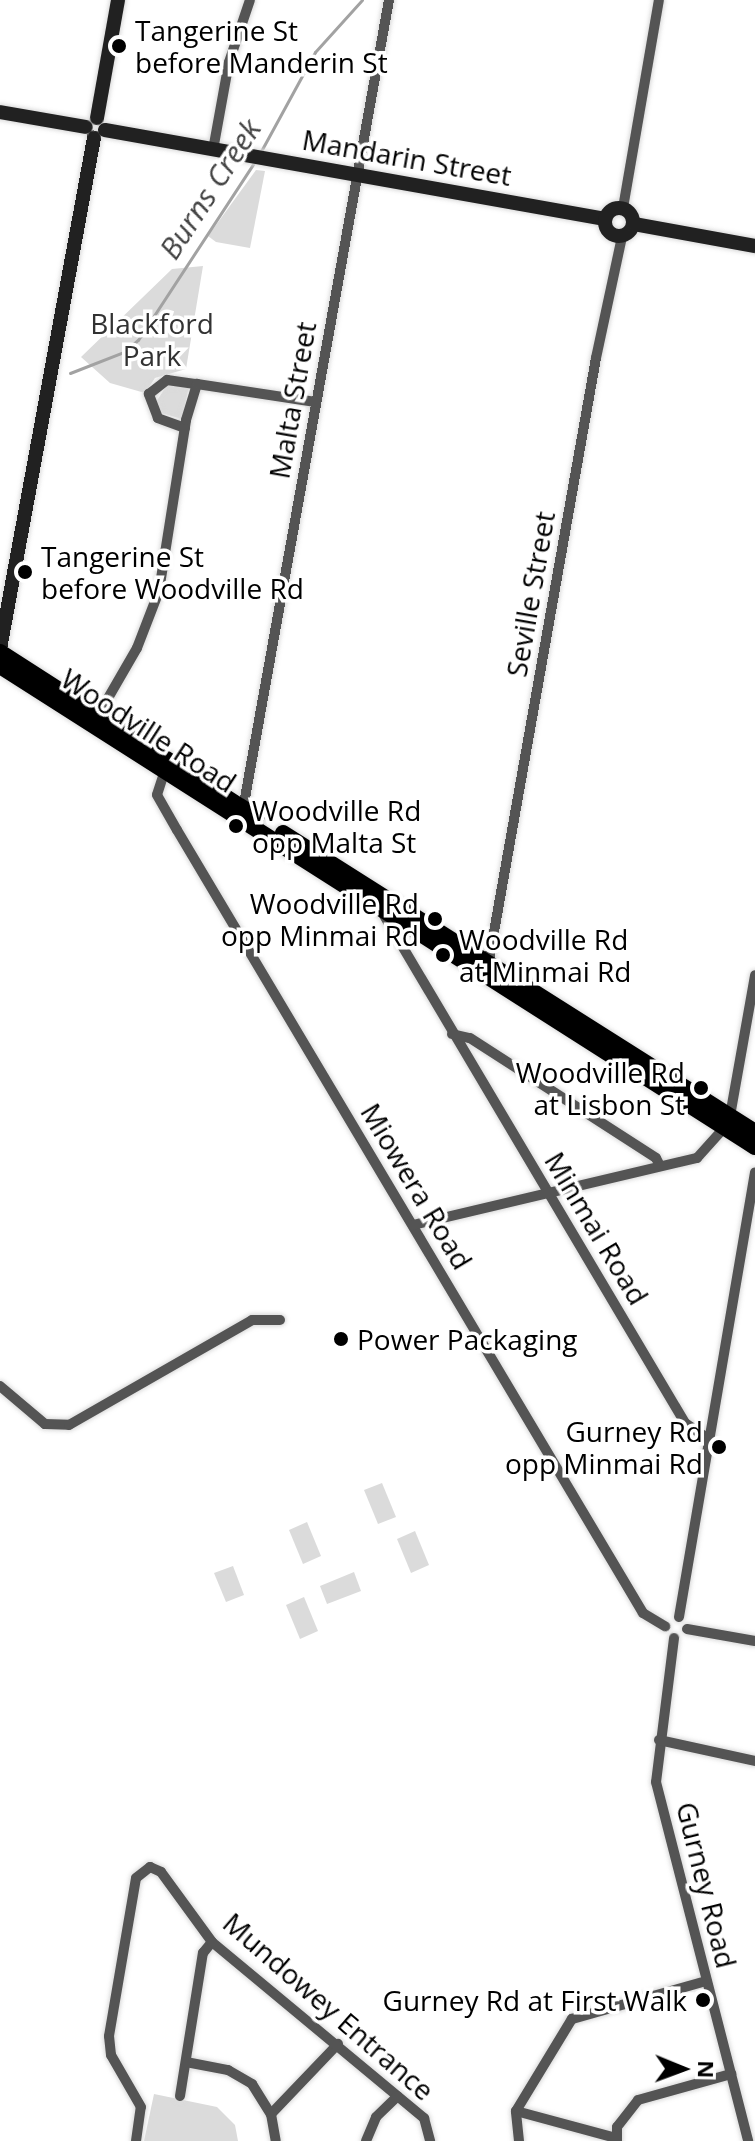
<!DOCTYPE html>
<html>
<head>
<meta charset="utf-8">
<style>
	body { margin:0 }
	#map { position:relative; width:755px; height:2141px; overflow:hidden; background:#fff; font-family:"Open Sans",sans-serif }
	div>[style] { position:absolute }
	.green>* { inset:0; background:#dbdbdb }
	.stream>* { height:3px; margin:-1.5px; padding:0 1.5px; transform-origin:1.5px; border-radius:1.5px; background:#a2a2a2 }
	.roads { filter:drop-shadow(0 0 2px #dbdbdb) drop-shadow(0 0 2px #dbdbdb) }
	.street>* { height:10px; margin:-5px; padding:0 5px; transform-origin:5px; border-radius:5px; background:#545454 }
	.secondary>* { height:14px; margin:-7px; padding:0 7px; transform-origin:7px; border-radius:7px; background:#212121 }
	.secondary>.ring { margin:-7px; padding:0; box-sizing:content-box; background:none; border:14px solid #212121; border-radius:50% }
	.primary>* { height:16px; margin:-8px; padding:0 8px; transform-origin:8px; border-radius:8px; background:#000 }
	.dots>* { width:22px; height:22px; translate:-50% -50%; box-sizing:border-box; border:4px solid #fff; border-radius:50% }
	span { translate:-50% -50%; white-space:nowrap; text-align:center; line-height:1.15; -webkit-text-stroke:7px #fff; paint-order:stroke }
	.poi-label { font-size:28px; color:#000 }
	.left { translate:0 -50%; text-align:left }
	.right { translate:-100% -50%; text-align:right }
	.street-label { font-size:28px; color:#000 }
	.park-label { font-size:28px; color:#323232 }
	.water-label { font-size:30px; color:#434343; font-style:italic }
	.north { position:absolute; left:643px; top:2029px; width:80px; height:80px; -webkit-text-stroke:6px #fff; paint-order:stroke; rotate:91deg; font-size:22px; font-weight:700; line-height:32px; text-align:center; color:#000 }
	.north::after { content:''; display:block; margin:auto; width:28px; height:36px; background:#000; clip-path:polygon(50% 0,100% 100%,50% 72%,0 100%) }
</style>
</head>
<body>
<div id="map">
	<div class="green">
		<div style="clip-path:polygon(256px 170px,265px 171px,250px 248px,216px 242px,208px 236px)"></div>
		<div style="clip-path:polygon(203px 266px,186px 369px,155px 378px,145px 393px,110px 383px,81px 357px,172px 269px)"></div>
		<div style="clip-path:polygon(167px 385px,189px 386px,182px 419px,161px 413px,156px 402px)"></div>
		<div style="clip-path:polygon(382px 1483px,396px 1517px,378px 1524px,364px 1490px)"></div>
		<div style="clip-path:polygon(307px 1522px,321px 1556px,303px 1564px,289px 1530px)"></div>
		<div style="clip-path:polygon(415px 1531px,429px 1565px,411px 1573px,397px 1539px)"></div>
		<div style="clip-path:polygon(233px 1566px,244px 1595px,226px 1602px,214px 1573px)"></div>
		<div style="clip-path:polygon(354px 1572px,361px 1591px,327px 1604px,320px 1586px)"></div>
		<div style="clip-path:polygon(304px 1597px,318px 1631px,300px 1639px,286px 1605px)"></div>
		<div style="clip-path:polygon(154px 2094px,217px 2107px,235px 2125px,238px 2141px,144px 2141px)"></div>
	</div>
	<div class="stream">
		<div style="left:260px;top:153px;width:115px;rotate:-61.4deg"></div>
		<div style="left:315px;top:52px;width:70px;rotate:-47.9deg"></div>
		<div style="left:70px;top:373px;width:58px;rotate:-21.3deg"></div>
		<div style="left:124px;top:352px;width:18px;rotate:-41deg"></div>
		<div style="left:138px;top:340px;width:212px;rotate:-56.8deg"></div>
	</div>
	<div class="roads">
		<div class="street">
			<div style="left:213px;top:150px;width:89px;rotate:-79.7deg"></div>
			<div style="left:229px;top:62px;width:65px;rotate:-71.3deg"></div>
			<div style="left:623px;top:208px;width:211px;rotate:-80.2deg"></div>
			<div style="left:185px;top:428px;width:29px;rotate:-160deg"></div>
			<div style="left:158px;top:418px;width:26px;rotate:-111deg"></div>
			<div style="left:149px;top:394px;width:23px;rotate:-38deg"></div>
			<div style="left:167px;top:380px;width:30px;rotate:8deg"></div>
			<div style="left:100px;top:712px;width:74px;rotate:-60deg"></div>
			<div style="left:137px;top:648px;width:61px;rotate:-68.9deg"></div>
			<div style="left:159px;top:591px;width:173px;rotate:-81deg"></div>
			<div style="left:186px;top:420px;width:38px;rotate:-73deg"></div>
			<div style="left:197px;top:384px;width:120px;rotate:8.6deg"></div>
			<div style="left:166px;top:767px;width:29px;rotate:108deg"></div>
			<div style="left:157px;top:795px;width:40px;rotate:60.3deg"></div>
			<div style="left:177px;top:830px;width:911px;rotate:59.24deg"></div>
			<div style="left:643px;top:1613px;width:26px;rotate:31deg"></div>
			<div style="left:243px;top:809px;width:822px;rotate:-79.77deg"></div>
			<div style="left:382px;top:912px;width:594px;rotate:59.33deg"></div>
			<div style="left:685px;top:1423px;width:30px;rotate:34deg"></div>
			<div style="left:489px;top:960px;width:611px;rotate:-79.92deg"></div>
			<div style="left:596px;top:358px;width:124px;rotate:-77.9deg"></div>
			<div style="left:452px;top:1034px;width:18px;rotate:13deg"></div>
			<div style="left:470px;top:1038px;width:221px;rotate:32.8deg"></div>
			<div style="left:656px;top:1158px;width:9px;rotate:63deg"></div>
			<div style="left:730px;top:1116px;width:143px;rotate:-79.9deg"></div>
			<div style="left:413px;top:1225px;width:292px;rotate:-13.3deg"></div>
			<div style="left:697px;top:1158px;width:40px;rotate:-48deg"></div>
			<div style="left:0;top:1386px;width:59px;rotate:40.2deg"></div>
			<div style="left:45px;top:1424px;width:24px;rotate:2deg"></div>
			<div style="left:69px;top:1425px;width:211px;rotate:-29.8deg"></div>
			<div style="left:252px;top:1320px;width:28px"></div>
			<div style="left:679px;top:1617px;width:451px;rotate:-80.3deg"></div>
			<div style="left:687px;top:1629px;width:69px;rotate:10deg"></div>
			<div style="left:674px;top:1638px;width:145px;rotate:97.1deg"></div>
			<div style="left:656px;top:1782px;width:371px;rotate:75.6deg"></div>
			<div style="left:659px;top:1740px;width:98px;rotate:12.3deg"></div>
			<div style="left:186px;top:2062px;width:43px;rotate:10.8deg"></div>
			<div style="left:228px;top:2070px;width:28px;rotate:30deg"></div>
			<div style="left:252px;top:2084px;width:36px;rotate:58deg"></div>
			<div style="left:271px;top:2114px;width:27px;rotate:80deg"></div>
			<div style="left:180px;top:2096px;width:145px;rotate:-80.9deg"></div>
			<div style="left:203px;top:1953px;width:14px;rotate:-51deg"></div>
			<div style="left:516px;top:2111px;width:104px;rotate:15.1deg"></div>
			<div style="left:271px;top:2114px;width:97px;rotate:-46.3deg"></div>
			<div style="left:136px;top:2141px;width:34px;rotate:-82deg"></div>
			<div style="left:141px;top:2107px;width:60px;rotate:-120deg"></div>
			<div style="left:111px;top:2055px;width:19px;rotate:-96deg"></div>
			<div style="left:109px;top:2036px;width:160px;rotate:-80.3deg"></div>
			<div style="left:136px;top:1878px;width:18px;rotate:-38deg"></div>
			<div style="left:150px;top:1867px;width:12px;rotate:24deg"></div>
			<div style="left:161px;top:1872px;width:87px;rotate:53.9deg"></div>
			<div style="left:212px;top:1942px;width:276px;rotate:39.7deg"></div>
			<div style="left:424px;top:2118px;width:24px;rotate:75deg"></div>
			<div style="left:366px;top:2141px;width:26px;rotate:-67deg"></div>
			<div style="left:376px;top:2117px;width:30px;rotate:-44deg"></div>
			<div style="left:519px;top:2141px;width:30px;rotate:-96deg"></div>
			<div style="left:516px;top:2111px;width:108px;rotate:-58.7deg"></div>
			<div style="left:572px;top:2019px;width:139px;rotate:-15.8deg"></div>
			<div style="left:617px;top:2141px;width:14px;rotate:-90deg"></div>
			<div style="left:617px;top:2127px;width:34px;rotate:-52deg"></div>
			<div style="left:638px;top:2100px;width:97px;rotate:-15.6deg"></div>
		</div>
		<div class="secondary">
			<div style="left:0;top:112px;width:87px;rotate:9.9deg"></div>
			<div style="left:97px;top:118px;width:120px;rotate:-79.9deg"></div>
			<div style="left:105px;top:130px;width:508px;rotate:10.09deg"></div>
			<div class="ring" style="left:605px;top:208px;width:14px;height:14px"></div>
			<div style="left:634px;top:224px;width:123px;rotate:10.3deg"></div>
			<div style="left:0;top:649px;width:520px;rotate:-79.58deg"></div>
		</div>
		<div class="primary">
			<div style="left:0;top:652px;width:305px;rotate:32.7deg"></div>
			<div style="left:0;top:666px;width:895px;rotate:32.5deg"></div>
			<div style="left:283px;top:833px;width:559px;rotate:32.35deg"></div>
		</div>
	</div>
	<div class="dots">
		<div style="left:119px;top:46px;background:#000"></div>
		<div style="left:25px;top:572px;background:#000"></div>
		<div style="left:236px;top:826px;background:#000"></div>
		<div style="left:435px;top:919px;background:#000"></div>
		<div style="left:443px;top:955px;background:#000"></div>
		<div style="left:701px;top:1088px;background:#000"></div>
		<div style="left:341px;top:1339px;background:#000"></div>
		<div style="left:719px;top:1447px;background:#000"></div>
		<div style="left:703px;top:2000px;background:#000"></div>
	</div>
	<div class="poi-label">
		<span class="left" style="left:135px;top:46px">Tangerine St<br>before Manderin St</span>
		<span class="left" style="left:41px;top:572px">Tangerine St<br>before Woodville Rd</span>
		<span class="left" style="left:252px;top:826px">Woodville Rd<br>opp Malta St</span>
		<span class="right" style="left:419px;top:919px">Woodville Rd<br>opp Minmai Rd</span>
		<span class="left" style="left:459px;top:955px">Woodville Rd<br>at Minmai Rd</span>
		<span class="right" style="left:685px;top:1088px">Woodville Rd<br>at Lisbon St</span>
		<span class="left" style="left:357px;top:1339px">Power Packaging</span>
		<span class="right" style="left:703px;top:1447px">Gurney Rd<br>opp Minmai Rd</span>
		<span class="right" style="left:687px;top:2000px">Gurney Rd at First Walk</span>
	</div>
	<div class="street-label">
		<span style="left:407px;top:157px;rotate:10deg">Mandarin Street</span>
		<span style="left:292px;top:400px;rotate:-80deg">Malta Street</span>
		<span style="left:530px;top:594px;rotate:-80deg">Seville Street</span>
		<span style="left:149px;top:730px;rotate:33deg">Woodville Road</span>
		<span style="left:417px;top:1186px;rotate:59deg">Miowera Road</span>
		<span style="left:597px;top:1228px;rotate:59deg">Minmai Road</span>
		<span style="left:707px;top:1885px;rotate:76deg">Gurney Road</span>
		<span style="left:329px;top:2006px;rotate:41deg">Mundowey Entrance</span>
	</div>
	<div class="park-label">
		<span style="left:152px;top:339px">Blackford<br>Park</span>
	</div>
	<div class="water-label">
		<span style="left:210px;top:189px;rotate:-57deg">Burns Creek</span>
	</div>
	<div class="north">N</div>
</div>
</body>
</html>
